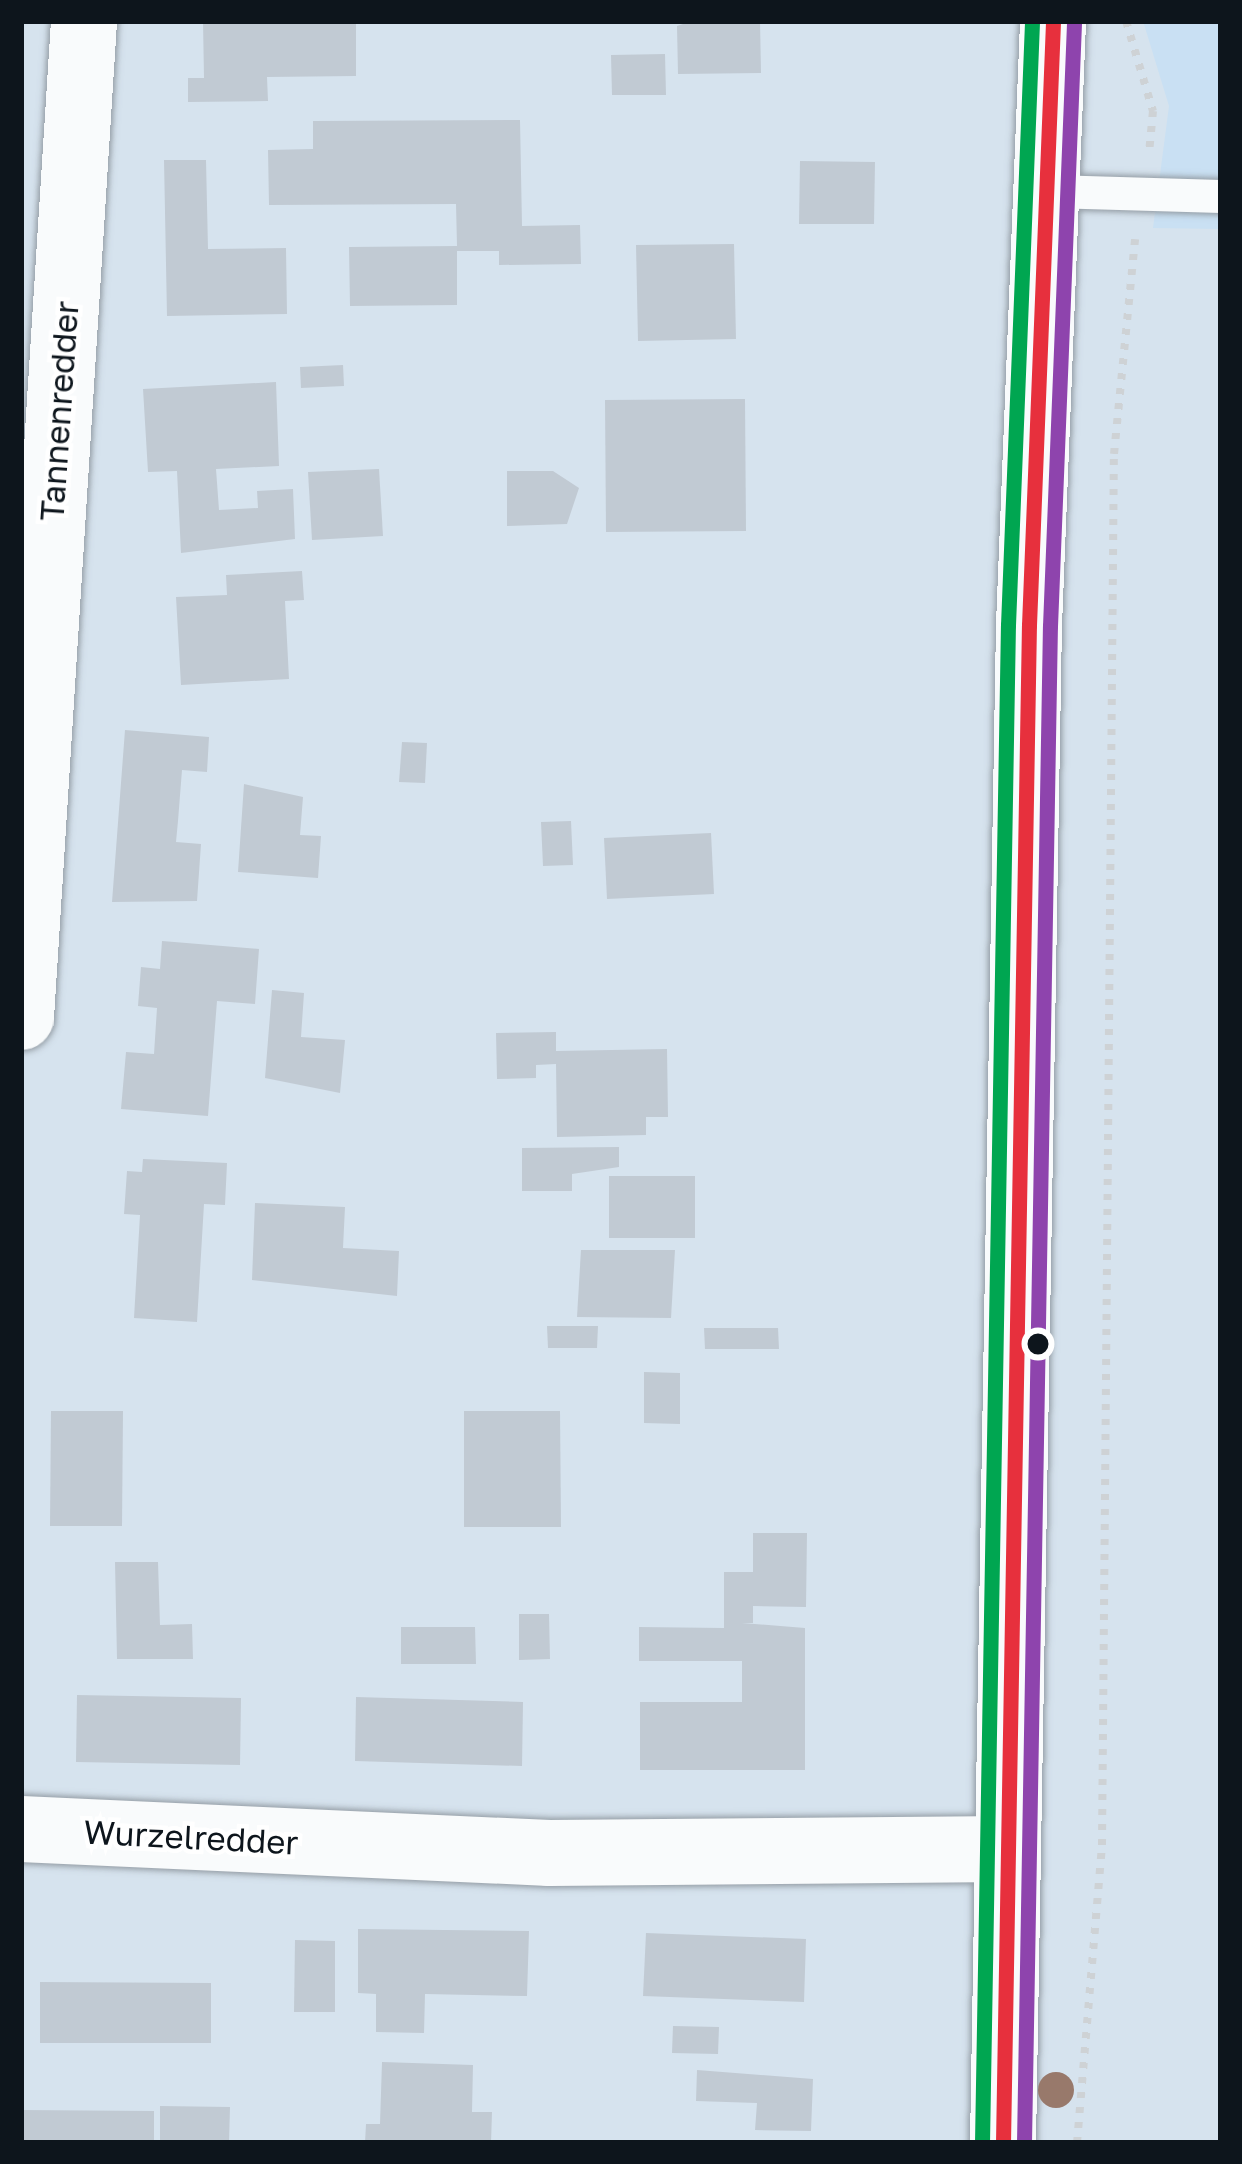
<!DOCTYPE html>
<html>
<head>
<meta charset="utf-8">
<style>
	body { margin:0 }
	#map { position:relative; width:1242px; height:2164px; overflow:hidden; background:#d6e3ee; font-family:"Golos Text",sans-serif }
	div>[style] { position:absolute }
	.built>* { inset:0; background:#c9e0f3 }
	.building>* { inset:0; background:#c1cad3 }
	.path>* { height:8px; margin-top:-4px; transform-origin:0; background:repeating-linear-gradient(90deg,#ced2d5 0 6px,transparent 0 15px) }
	.roads { filter:drop-shadow(0 0 3px #959ea6) drop-shadow(0 0 3px #959ea6) }
	.lane>* { height:33px; margin:-16.5px; padding:0 16.5px; transform-origin:16.5px; border-radius:16.5px; background:#f9fbfc }
	.street>* { height:66px; margin:-33px; padding:0 33px; transform-origin:33px; border-radius:33px; background:#f9fbfc }
	.secondary>* { height:66px; margin:-33px; padding:0 33px; transform-origin:33px; border-radius:33px; background:#f9fbfc }
	.bus-1>* { height:15px; margin:-7.5px; padding:0 7.5px; transform-origin:7.5px; border-radius:7.5px; background:#e7303d }
	.bus-2>* { height:15px; margin:-7.5px; padding:0 7.5px; transform-origin:7.5px; border-radius:7.5px; background:#8e44ad }
	.bus-3>* { height:15px; margin:-7.5px; padding:0 7.5px; transform-origin:7.5px; border-radius:7.5px; background:#00a651 }
	.trees>* { width:36px; height:36px; margin:-18px; border-radius:50%; background:#98796b }
	.dots>* { width:33px; height:33px; translate:-50% -50%; box-sizing:border-box; border:6px solid #fff; border-radius:50% }
	span { translate:-50% -50%; white-space:nowrap; text-align:center; line-height:1.15; -webkit-text-stroke:9px #fff; paint-order:stroke }
	.street-label { font-size:33px; color:#0d151c }
	.frame { position:absolute; inset:0; border:24px solid #0d151c; pointer-events:none }
</style>
</head>
<body>
<div id="map">
	<div class="built">
		<div style="clip-path:polygon(1143px 21px,1221px 21px,1221px 229px,1153px 228px,1169px 106px)"></div>
	</div>
	<div class="building">
		<div style="clip-path:polygon(203px 21px,356px 21px,356px 76px,267px 77px,268px 101px,188px 102px,188px 78px,204px 78px)"></div>
		<div style="clip-path:polygon(692px 21px,760px 21px,761px 73px,678px 74px,677px 26px)"></div>
		<div style="clip-path:polygon(665px 54px,666px 95px,612px 95px,611px 55px)"></div>
		<div style="clip-path:polygon(520px 120px,522px 226px,580px 225px,581px 264px,499px 265px,499px 251px,457px 251px,457px 305px,350px 306px,349px 247px,457px 246px,456px 204px,269px 205px,268px 150px,313px 149px,313px 121px)"></div>
		<div style="clip-path:polygon(164px 160px,206px 160px,208px 249px,286px 248px,287px 314px,167px 316px)"></div>
		<div style="clip-path:polygon(800px 161px,875px 162px,874px 224px,799px 224px)"></div>
		<div style="clip-path:polygon(734px 244px,736px 339px,638px 341px,636px 245px)"></div>
		<div style="clip-path:polygon(343px 365px,344px 386px,301px 388px,300px 367px)"></div>
		<div style="clip-path:polygon(276px 382px,279px 466px,216px 469px,219px 510px,258px 508px,257px 491px,293px 489px,295px 539px,181px 553px,177px 471px,148px 472px,143px 389px)"></div>
		<div style="clip-path:polygon(745px 399px,746px 531px,606px 532px,605px 400px)"></div>
		<div style="clip-path:polygon(379px 469px,383px 536px,312px 540px,308px 472px)"></div>
		<div style="clip-path:polygon(507px 471px,553px 471px,579px 488px,567px 524px,507px 526px)"></div>
		<div style="clip-path:polygon(302px 571px,304px 600px,285px 601px,289px 679px,181px 685px,176px 597px,227px 595px,226px 575px)"></div>
		<div style="clip-path:polygon(125px 730px,209px 737px,207px 772px,182px 770px,178px 821px,176px 842px,201px 844px,197px 901px,112px 902px)"></div>
		<div style="clip-path:polygon(402px 742px,427px 743px,425px 783px,399px 782px)"></div>
		<div style="clip-path:polygon(244px 784px,303px 797px,300px 835px,321px 836px,318px 878px,238px 872px)"></div>
		<div style="clip-path:polygon(571px 821px,573px 865px,543px 866px,541px 822px)"></div>
		<div style="clip-path:polygon(711px 833px,714px 894px,607px 899px,604px 838px)"></div>
		<div style="clip-path:polygon(162px 941px,259px 949px,255px 1004px,217px 1001px,208px 1116px,121px 1109px,126px 1052px,154px 1054px,157px 1008px,138px 1006px,141px 967px,160px 969px)"></div>
		<div style="clip-path:polygon(272px 990px,304px 993px,301px 1037px,345px 1040px,340px 1093px,265px 1078px)"></div>
		<div style="clip-path:polygon(556px 1032px,556px 1051px,667px 1049px,668px 1117px,646px 1117px,646px 1135px,557px 1137px,556px 1064px,536px 1065px,536px 1078px,497px 1079px,496px 1033px)"></div>
		<div style="clip-path:polygon(619px 1147px,619px 1167px,572px 1174px,572px 1191px,522px 1191px,522px 1148px)"></div>
		<div style="clip-path:polygon(143px 1159px,227px 1163px,225px 1205px,204px 1204px,197px 1322px,134px 1318px,140px 1215px,124px 1214px,127px 1171px,142px 1172px)"></div>
		<div style="clip-path:polygon(609px 1176px,695px 1176px,695px 1238px,609px 1238px)"></div>
		<div style="clip-path:polygon(255px 1203px,345px 1207px,343px 1248px,399px 1251px,397px 1296px,252px 1280px)"></div>
		<div style="clip-path:polygon(581px 1250px,675px 1250px,671px 1318px,577px 1317px)"></div>
		<div style="clip-path:polygon(547px 1326px,598px 1326px,597px 1348px,548px 1348px)"></div>
		<div style="clip-path:polygon(704px 1328px,778px 1328px,779px 1349px,705px 1349px)"></div>
		<div style="clip-path:polygon(644px 1372px,680px 1373px,680px 1424px,644px 1423px)"></div>
		<div style="clip-path:polygon(51px 1411px,123px 1411px,122px 1526px,50px 1526px)"></div>
		<div style="clip-path:polygon(464px 1411px,560px 1411px,561px 1527px,464px 1527px)"></div>
		<div style="clip-path:polygon(753px 1533px,807px 1533px,806px 1607px,753px 1606px,753px 1623px,742px 1623px,805px 1628px,805px 1770px,640px 1770px,640px 1702px,742px 1702px,742px 1661px,639px 1661px,639px 1627px,724px 1628px,724px 1572px,753px 1572px)"></div>
		<div style="clip-path:polygon(115px 1562px,158px 1562px,160px 1625px,192px 1624px,193px 1659px,117px 1659px)"></div>
		<div style="clip-path:polygon(519px 1614px,549px 1614px,550px 1659px,519px 1660px)"></div>
		<div style="clip-path:polygon(401px 1627px,475px 1627px,476px 1664px,401px 1664px)"></div>
		<div style="clip-path:polygon(77px 1695px,241px 1698px,240px 1765px,76px 1762px)"></div>
		<div style="clip-path:polygon(356px 1697px,523px 1702px,522px 1766px,355px 1761px)"></div>
		<div style="clip-path:polygon(358px 1929px,529px 1931px,527px 1996px,425px 1994px,424px 2033px,376px 2032px,376px 1994px,358px 1993px)"></div>
		<div style="clip-path:polygon(646px 1933px,806px 1939px,804px 2002px,643px 1996px)"></div>
		<div style="clip-path:polygon(295px 1940px,335px 1941px,335px 2012px,294px 2012px)"></div>
		<div style="clip-path:polygon(40px 1982px,211px 1983px,211px 2043px,40px 2043px)"></div>
		<div style="clip-path:polygon(673px 2026px,719px 2027px,718px 2054px,672px 2053px)"></div>
		<div style="clip-path:polygon(382px 2062px,473px 2065px,472px 2112px,492px 2112px,491px 2143px,365px 2143px,366px 2124px,380px 2124px)"></div>
		<div style="clip-path:polygon(697px 2070px,813px 2079px,811px 2131px,755px 2130px,757px 2103px,696px 2101px)"></div>
		<div style="clip-path:polygon(160px 2106px,230px 2107px,229px 2143px,160px 2143px)"></div>
		<div style="clip-path:polygon(21px 2110px,154px 2111px,154px 2143px,21px 2143px)"></div>
	</div>
	<div class="path">
		<div style="left:1126px;top:21px;width:94px;rotate:73.3deg"></div>
		<div style="left:1153px;top:111px;width:42px;rotate:95.4deg"></div>
		<div style="left:1077px;top:2143px;width:299px;rotate:-85.2deg"></div>
		<div style="left:1102px;top:1845px;width:1391px;rotate:-89.51deg"></div>
		<div style="left:1114px;top:454px;width:216px;rotate:-84.4deg"></div>
	</div>
	<div class="roads">
		<div class="lane">
			<div style="left:1051px;top:191px;width:170px;rotate:1.7deg"></div>
		</div>
		<div class="street">
			<div style="left:21px;top:1017px;width:998px;rotate:-86.38deg"></div>
			<div style="left:21px;top:1829px;width:529px;rotate:2.6deg"></div>
			<div style="left:549px;top:1853px;width:459px;rotate:-0.5deg"></div>
		</div>
		<div class="secondary">
			<div style="left:1003px;top:2143px;width:1518px;rotate:-89.02deg"></div>
			<div style="left:1029px;top:625px;width:604px;rotate:-87.72deg"></div>
		</div>
	</div>
	<div class="bus-1">
		<div style="left:1003px;top:2143px;width:1518px;rotate:-89.02deg"></div>
		<div style="left:1029px;top:625px;width:604px;rotate:-87.72deg"></div>
	</div>
	<div class="bus-2">
		<div style="left:1024px;top:2143px;width:1517px;rotate:-89.02deg"></div>
		<div style="left:1050px;top:626px;width:604px;rotate:-87.72deg"></div>
	</div>
	<div class="bus-3">
		<div style="left:982px;top:2143px;width:1518px;rotate:-89.02deg"></div>
		<div style="left:1008px;top:625px;width:604px;rotate:-87.72deg"></div>
	</div>
	<div class="trees">
		<div style="left:1056px;top:2090px"></div>
	</div>
	<div class="dots">
		<div style="left:1038px;top:1344px;background:#0d151c"></div>
	</div>
	<div class="street-label">
		<span style="left:59px;top:411px;rotate:-86deg">Tannenredder</span>
		<span style="left:191px;top:1837px;rotate:3deg">Wurzelredder</span>
	</div>
	<div class="frame"></div>
</div>
</body>
</html>
